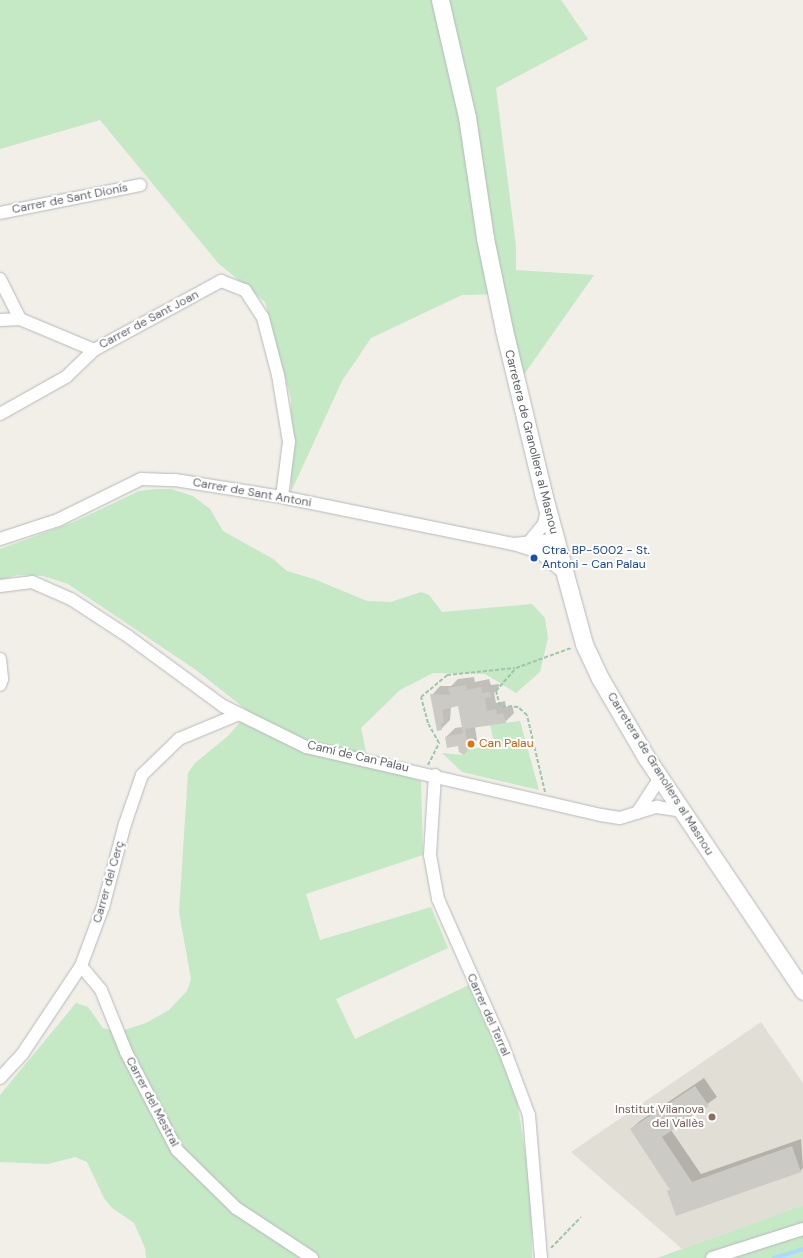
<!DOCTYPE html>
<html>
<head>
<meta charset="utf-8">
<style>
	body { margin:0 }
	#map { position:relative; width:803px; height:1258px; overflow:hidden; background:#f1efe8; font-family:"DM Sans",sans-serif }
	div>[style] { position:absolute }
	.education>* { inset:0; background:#e1ded6 }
	.green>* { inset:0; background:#c5e8c5 }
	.shadow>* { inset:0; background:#0003 }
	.stream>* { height:3.5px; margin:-1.75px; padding:0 1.75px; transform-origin:1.75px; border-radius:1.75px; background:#aadaff }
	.building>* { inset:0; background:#cccac5 }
	.path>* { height:2px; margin-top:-1px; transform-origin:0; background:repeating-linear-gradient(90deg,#9cc7a9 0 4px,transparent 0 6px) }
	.roads { filter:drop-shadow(0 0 1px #b5b8bc) drop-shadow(0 0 1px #b5b8bc) }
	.street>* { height:12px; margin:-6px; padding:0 6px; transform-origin:6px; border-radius:6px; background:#fff }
	.secondary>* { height:17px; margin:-8.5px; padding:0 8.5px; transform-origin:8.5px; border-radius:8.5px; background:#fff }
	.dots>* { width:11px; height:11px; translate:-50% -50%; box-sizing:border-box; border:2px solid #fff; border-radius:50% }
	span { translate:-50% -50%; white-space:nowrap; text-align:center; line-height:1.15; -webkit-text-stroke:4px #fff; paint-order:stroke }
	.street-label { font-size:12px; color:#5f6368 }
	.transit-label { font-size:12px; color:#164399 }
	.left { translate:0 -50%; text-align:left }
	.food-label { font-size:12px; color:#c56008 }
	.education-label { font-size:12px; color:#785e54 }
	.right { translate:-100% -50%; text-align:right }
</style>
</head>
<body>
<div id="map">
	<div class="education">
		<div style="clip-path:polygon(761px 1022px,803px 1083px,803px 1205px,682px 1249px,571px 1152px)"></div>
	</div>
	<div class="green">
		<div style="clip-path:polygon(0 0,561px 0,588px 39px,496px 88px,516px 246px,516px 270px,594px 275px,523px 376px,506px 294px,462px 295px,371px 338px,342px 381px,291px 492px,291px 399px,265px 302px,218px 263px,100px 120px,0 149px)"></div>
		<div style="clip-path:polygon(155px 489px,171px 489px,193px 496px,210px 509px,223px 531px,273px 559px,287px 571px,314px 579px,367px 601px,391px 602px,421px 592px,429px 595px,442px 612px,532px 604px,545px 618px,548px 638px,540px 672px,516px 693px,485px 674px,433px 673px,400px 690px,361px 728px,369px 766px,421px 781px,423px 855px,306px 894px,320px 940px,431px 907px,448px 948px,336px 999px,355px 1039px,469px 985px,516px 1094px,531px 1190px,532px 1258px,146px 1258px,145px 1248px,134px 1223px,112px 1208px,104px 1198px,87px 1162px,75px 1157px,48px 1164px,0 1162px,0 1095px,76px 1003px,88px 1007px,103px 1028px,118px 1032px,146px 1023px,169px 1010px,187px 991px,191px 979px,179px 912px,188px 773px,195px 763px,228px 736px,249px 712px,196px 670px,68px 584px,43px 576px,18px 575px,0 580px,0 549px,74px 522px,139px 491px)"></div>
		<div style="clip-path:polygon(520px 721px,539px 790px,462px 772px,442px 753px,464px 755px,469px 749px,495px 746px,490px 725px)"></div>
		<div style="clip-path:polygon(803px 1205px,803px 1258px,657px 1258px,682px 1249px)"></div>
	</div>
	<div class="shadow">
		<div style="clip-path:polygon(474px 677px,475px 682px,489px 679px,491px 685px,499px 684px,499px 687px,494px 693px,496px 703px,505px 701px,506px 707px,512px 705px,514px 713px,505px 722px,475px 727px,477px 740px,464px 754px,459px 745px,446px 737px,455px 728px,463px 727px,459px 705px,451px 707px,450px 720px,441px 729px,432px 695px,440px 686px,451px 686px,458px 679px)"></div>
		<div style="clip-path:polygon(704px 1078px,717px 1097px,671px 1130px,701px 1174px,801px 1139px,803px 1168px,800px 1171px,668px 1191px,671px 1189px,631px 1129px,640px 1121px)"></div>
	</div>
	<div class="stream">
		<div style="left:774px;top:1258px;width:30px;rotate:-17deg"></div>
	</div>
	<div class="building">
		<div style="clip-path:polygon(466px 685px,467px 690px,481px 687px,482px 693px,490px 692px,491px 697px,485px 698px,487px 711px,496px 709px,497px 715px,503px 713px,506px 723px,465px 729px,469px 749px,464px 755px,459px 752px,458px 746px,447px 748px,445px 737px,463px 733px,458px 706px,442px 710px,444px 723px,441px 724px,442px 730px,437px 731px,430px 694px,450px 695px,448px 688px)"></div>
		<div style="clip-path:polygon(695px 1086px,709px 1106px,662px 1137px,692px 1182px,792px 1146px,801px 1172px,676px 1216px,667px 1191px,670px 1190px,630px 1129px)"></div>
	</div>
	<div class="path">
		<div style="left:428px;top:765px;width:25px;rotate:-63deg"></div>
		<div style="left:439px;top:743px;width:23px;rotate:-119deg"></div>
		<div style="left:428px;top:723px;width:27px;rotate:-105deg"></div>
		<div style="left:421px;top:697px;width:34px;rotate:-40deg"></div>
		<div style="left:447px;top:675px;width:68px;rotate:-5.9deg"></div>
		<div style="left:545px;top:792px;width:79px;rotate:-103.2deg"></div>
		<div style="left:527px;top:715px;width:12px;rotate:-138deg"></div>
		<div style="left:518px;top:707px;width:18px;rotate:-177deg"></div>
		<div style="left:500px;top:706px;width:16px;rotate:-105deg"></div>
		<div style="left:496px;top:691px;width:30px;rotate:-49deg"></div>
		<div style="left:516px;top:668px;width:59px;rotate:-20deg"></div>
		<div style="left:551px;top:1248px;width:43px;rotate:-45.9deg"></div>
	</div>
	<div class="roads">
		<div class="street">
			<div style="left:0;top:213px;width:143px;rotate:-11.3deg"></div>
			<div style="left:0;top:279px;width:45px;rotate:63.4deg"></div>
			<div style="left:0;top:320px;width:20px;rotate:-3deg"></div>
			<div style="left:20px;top:319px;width:80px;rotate:22.7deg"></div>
			<div style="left:0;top:414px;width:76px;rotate:-29.3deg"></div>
			<div style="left:66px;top:377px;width:39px;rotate:-44deg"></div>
			<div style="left:94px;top:350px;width:145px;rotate:-28.5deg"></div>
			<div style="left:221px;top:281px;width:26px;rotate:21deg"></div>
			<div style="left:245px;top:290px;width:33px;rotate:57deg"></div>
			<div style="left:263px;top:318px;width:59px;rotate:75.3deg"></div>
			<div style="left:278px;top:375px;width:68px;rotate:80.7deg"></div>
			<div style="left:289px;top:442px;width:55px;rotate:97.3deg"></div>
			<div style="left:0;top:539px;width:61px;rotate:-18.1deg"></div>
			<div style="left:58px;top:520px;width:93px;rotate:-26.3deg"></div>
			<div style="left:141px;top:479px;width:34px;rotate:2deg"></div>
			<div style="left:175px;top:480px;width:108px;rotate:9deg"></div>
			<div style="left:282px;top:497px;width:237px;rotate:11.5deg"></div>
			<div style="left:514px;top:544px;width:26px;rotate:18deg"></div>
			<div style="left:539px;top:552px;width:34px;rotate:40deg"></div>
			<div style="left:530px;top:541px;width:22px;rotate:-51deg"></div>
			<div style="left:544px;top:524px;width:14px;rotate:-78deg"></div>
			<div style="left:514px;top:544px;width:38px;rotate:-6deg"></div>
			<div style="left:552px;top:540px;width:4px;rotate:27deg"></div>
			<div style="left:556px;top:542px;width:6px;rotate:135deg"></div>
			<div style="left:0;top:586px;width:32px;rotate:-7deg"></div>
			<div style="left:32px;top:582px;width:43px;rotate:23.6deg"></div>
			<div style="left:71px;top:599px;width:69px;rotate:33.2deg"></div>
			<div style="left:129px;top:637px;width:117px;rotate:36.3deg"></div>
			<div style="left:223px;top:706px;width:93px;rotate:26.3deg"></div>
			<div style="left:306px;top:747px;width:303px;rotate:13deg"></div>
			<div style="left:601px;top:815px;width:19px;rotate:9deg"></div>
			<div style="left:620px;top:818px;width:39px;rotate:-17deg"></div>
			<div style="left:657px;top:807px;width:25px;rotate:9deg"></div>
			<div style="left:0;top:659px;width:20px;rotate:84deg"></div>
			<div style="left:2px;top:679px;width:6px;rotate:108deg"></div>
			<div style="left:435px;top:775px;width:80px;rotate:93.6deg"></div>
			<div style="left:430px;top:855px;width:45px;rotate:79.7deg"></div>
			<div style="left:438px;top:899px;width:161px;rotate:66.1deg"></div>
			<div style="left:503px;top:1046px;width:74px;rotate:69.4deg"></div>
			<div style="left:529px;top:1115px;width:144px;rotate:85.2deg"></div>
			<div style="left:637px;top:813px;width:42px;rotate:-56.7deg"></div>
			<div style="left:81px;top:966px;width:31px;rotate:50deg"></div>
			<div style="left:101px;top:990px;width:67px;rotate:68deg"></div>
			<div style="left:126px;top:1052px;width:110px;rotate:62.5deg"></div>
			<div style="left:177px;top:1150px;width:83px;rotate:44.5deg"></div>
			<div style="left:236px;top:1208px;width:91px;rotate:33.3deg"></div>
			<div style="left:0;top:1078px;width:34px;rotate:-47deg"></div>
			<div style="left:23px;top:1053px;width:105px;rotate:-56.3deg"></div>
			<div style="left:81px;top:966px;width:63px;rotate:-69.6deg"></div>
			<div style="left:103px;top:907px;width:86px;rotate:-75.2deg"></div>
			<div style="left:125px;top:824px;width:52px;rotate:-70.9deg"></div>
			<div style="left:142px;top:775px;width:52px;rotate:-44.2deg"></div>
			<div style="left:179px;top:739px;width:65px;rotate:-22.6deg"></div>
			<div style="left:712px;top:1258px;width:96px;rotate:-17.7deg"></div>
		</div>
		<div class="secondary">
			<div style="left:440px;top:0;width:120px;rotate:77deg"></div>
			<div style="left:467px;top:117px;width:122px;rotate:81.5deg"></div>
			<div style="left:485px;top:238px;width:94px;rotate:78.3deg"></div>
			<div style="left:504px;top:330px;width:168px;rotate:76.5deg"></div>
			<div style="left:543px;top:493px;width:156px;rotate:74.8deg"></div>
			<div style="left:584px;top:644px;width:38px;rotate:65deg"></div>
			<div style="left:600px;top:678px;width:91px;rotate:59.8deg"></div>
			<div style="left:646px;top:757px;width:282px;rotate:56.1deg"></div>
		</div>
	</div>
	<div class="dots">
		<div style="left:534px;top:558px;background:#1a4fb4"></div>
		<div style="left:471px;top:744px;background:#e8710a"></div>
		<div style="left:712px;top:1117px;background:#8d6e63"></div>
	</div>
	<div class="street-label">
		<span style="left:70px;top:199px;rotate:-11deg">Carrer de Sant Dionís</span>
		<span style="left:149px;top:320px;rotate:-28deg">Carrer de Sant Joan</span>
		<span style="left:531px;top:442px;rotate:76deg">Carretera de Granollers al Masnou</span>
		<span style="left:252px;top:493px;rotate:10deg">Carrer de Sant Antoni</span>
		<span style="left:358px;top:757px;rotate:13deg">Camí de Can Palau</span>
		<span style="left:660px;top:774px;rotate:58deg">Carretera de Granollers al Masnou</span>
		<span style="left:109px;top:882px;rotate:-74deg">Carrer del Cerç</span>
		<span style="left:488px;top:1015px;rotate:66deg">Carrer del Terral</span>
		<span style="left:152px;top:1102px;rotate:62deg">Carrer del Mestral</span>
	</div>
	<div class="transit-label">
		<span class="left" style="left:542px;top:558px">Ctra. BP-5002 - St.<br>Antoni - Can Palau</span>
	</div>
	<div class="food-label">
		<span class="left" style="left:479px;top:744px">Can Palau</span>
	</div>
	<div class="education-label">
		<span class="right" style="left:704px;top:1117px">Institut Vilanova<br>del Vallès</span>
	</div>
</div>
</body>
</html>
